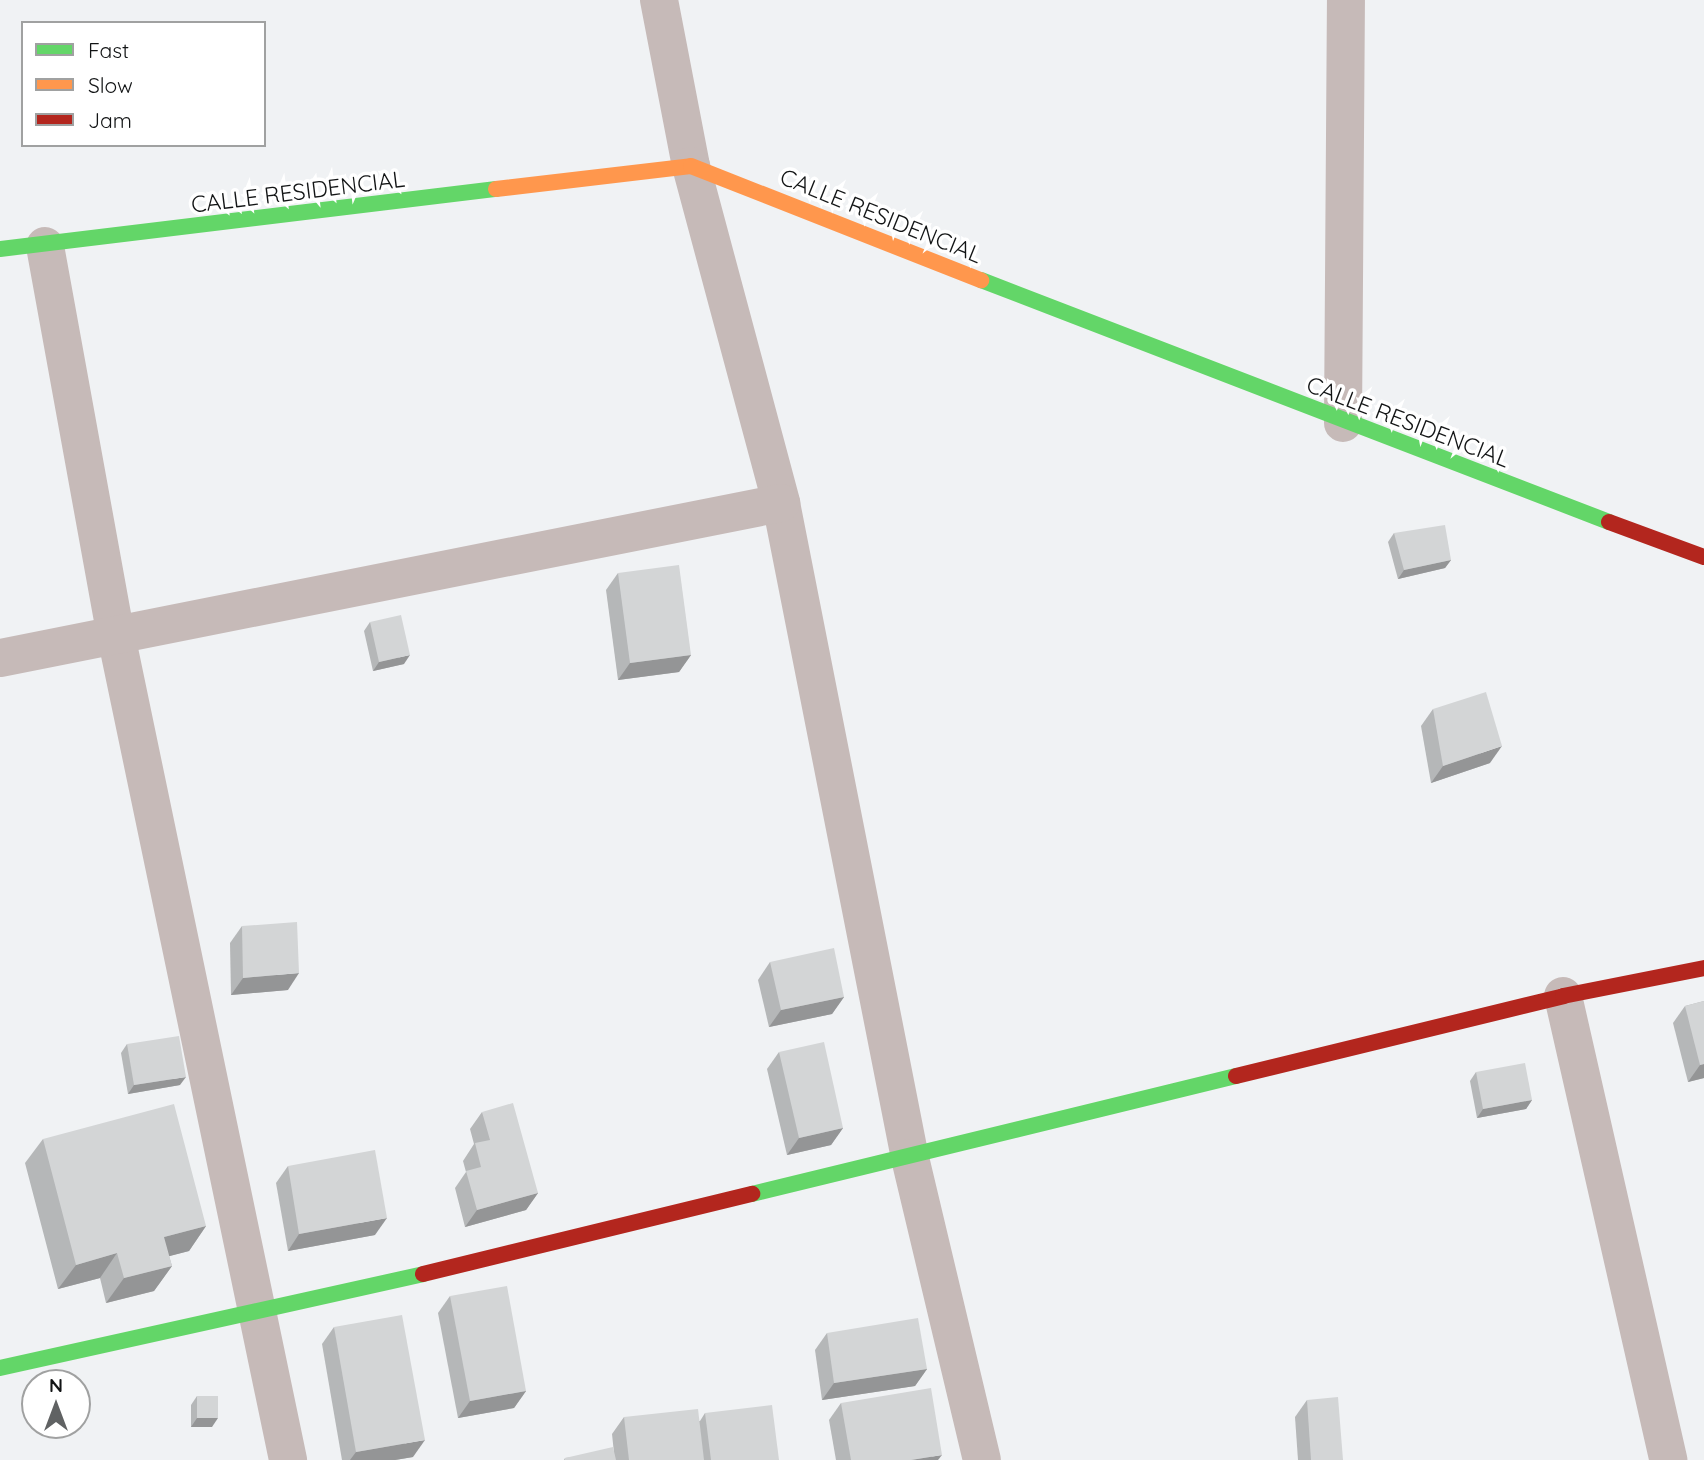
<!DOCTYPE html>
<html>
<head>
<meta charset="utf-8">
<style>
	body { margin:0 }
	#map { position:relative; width:1704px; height:1460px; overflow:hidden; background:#f0f2f4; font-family:Quicksand,sans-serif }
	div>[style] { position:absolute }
	.street>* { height:38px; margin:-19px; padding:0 19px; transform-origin:19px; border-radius:19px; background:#c6bab8 }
	.fast>* { height:16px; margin:-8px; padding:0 8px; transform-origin:8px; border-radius:8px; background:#63d668 }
	.slow>* { height:16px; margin:-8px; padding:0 8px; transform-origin:8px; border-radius:8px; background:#ff974d }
	.jam>* { height:16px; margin:-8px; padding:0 8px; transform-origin:8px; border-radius:8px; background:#b3261e }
	.wall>* { inset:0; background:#b5b7b8 }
	.shaded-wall>* { inset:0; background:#949596 }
	.building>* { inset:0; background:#d3d5d6 }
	span { translate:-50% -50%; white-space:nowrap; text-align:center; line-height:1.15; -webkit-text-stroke:7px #fff; paint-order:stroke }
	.street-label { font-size:23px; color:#121415 }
	.legend { position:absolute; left:21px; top:21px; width:245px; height:126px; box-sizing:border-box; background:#fff; border:2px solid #a0a1a1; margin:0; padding:9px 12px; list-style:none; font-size:21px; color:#121415 }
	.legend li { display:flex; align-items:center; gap:14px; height:35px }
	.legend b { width:35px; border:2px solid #a0a1a1 }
	.north { position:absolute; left:21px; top:1369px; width:70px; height:70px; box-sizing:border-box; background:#fff; border:2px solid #a0a1a1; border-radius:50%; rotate:0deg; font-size:19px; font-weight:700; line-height:28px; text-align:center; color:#121415 }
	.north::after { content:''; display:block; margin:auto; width:24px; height:32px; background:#606263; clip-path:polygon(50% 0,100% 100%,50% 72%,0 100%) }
</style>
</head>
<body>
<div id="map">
	<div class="street">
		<div style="left:659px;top:0;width:169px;rotate:79.1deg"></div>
		<div style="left:691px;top:166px;width:349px;rotate:75deg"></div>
		<div style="left:781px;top:503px;width:668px;rotate:78.86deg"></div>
		<div style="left:910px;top:1158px;width:310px;rotate:76.6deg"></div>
		<div style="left:45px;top:246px;width:395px;rotate:79.7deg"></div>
		<div style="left:116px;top:635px;width:843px;rotate:78.22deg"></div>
		<div style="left:1343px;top:423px;width:423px;rotate:-89.6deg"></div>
		<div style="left:0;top:658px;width:796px;rotate:-11.23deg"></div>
		<div style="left:1563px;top:996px;width:476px;rotate:77.2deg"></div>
	</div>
	<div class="fast">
		<div style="left:0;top:249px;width:500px;rotate:-6.9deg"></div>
		<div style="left:981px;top:280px;width:673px;rotate:21.07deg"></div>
		<div style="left:752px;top:1194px;width:498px;rotate:-13.7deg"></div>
		<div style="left:0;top:1368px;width:433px;rotate:-12.5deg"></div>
	</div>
	<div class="slow">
		<div style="left:496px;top:189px;width:196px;rotate:-6.7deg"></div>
		<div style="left:691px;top:166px;width:312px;rotate:21.5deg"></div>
	</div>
	<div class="jam">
		<div style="left:1609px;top:522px;width:101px;rotate:20.2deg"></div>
		<div style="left:1236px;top:1076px;width:337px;rotate:-13.7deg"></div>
		<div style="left:1563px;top:996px;width:144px;rotate:-11.2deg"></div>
		<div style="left:423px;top:1274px;width:339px;rotate:-13.7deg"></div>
	</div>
	<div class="wall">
		<div style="clip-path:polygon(1394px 533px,1451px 560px,1445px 568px,1398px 579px,1388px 542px)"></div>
		<div style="clip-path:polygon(618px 573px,691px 655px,679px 672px,618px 680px,606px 590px)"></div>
		<div style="clip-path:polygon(370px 622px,404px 664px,373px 671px,364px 631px)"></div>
		<div style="clip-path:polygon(1433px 709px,1490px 763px,1431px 783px,1421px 726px)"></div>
		<div style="clip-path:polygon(242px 926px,288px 990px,231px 995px,230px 943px)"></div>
		<div style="clip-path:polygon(770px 962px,844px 997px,832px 1014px,769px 1027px,758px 980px)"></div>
		<div style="clip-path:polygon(1704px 1001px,1704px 1078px,1688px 1082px,1673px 1023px,1685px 1006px)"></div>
		<div style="clip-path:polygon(127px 1044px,180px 1085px,128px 1094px,121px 1053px)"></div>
		<div style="clip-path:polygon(779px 1052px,843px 1128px,831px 1145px,787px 1155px,767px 1069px)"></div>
		<div style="clip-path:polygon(1476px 1072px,1532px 1100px,1526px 1109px,1477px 1118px,1470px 1081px)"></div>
		<div style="clip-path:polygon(482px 1112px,538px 1193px,526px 1210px,465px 1227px,455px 1188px,466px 1172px,463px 1161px,474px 1144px,470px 1129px)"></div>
		<div style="clip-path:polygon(43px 1139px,206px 1226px,189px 1251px,169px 1256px,172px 1266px,154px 1291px,106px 1303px,100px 1278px,58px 1289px,25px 1163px)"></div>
		<div style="clip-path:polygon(288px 1166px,375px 1235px,288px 1251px,276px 1183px)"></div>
		<div style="clip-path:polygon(450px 1296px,526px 1391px,514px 1408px,458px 1418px,438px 1313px)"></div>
		<div style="clip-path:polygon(334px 1327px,413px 1457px,395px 1460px,342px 1460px,322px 1344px)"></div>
		<div style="clip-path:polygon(827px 1333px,927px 1369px,915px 1386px,822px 1400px,815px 1350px)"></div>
		<div style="clip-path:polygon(197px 1396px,212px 1427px,191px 1427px,191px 1405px)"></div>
		<div style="clip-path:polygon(1307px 1400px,1343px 1460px,1298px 1460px,1295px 1417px)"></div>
		<div style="clip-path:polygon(841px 1403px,938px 1460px,836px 1460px,829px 1420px)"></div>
		<div style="clip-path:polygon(705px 1413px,779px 1460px,564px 1460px,565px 1458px,614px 1453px,612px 1434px,624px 1417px,700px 1421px)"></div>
	</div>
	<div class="shaded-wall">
		<div style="clip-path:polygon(1451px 560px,1445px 568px,1398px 579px,1404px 570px)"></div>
		<div style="clip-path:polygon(410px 655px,404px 664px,373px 671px,379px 662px)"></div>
		<div style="clip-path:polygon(691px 655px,679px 672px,618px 680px,630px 663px)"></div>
		<div style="clip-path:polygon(1502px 746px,1490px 763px,1431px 783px,1443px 766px)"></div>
		<div style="clip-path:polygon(299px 973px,288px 990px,231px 995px,243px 978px)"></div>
		<div style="clip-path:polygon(844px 997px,832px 1014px,769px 1027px,781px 1010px)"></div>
		<div style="clip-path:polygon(1704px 1064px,1704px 1078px,1688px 1082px,1700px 1065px)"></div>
		<div style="clip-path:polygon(186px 1077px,180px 1085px,128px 1094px,134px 1085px)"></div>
		<div style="clip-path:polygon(1532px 1100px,1526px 1109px,1477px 1118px,1483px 1109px)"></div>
		<div style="clip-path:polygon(843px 1128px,831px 1145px,787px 1155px,799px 1138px)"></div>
		<div style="clip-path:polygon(538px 1193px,526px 1210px,465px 1227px,477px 1210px)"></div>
		<div style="clip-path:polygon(387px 1218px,375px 1235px,288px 1251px,299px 1234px)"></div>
		<div style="clip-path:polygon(206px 1226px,189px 1251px,147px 1262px,164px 1237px)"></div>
		<div style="clip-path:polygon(117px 1253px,100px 1278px,58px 1289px,76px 1265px)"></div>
		<div style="clip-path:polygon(172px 1266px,154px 1291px,106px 1303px,124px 1278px)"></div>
		<div style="clip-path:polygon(927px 1369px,915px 1386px,822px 1400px,834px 1383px)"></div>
		<div style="clip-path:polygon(526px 1391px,514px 1408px,458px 1418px,470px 1401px)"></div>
		<div style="clip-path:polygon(197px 1418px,218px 1418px,212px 1427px,191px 1427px)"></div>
		<div style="clip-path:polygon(425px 1440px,413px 1457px,395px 1460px,350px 1460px,356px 1452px)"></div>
		<div style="clip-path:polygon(942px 1455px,938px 1460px,911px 1460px)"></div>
	</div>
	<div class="building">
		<div style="clip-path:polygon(1445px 525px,1451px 560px,1404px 570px,1394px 533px)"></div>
		<div style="clip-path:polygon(679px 565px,691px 655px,630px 663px,618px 573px)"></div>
		<div style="clip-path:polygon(401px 615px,410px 655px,379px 662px,370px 622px)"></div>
		<div style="clip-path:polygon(1486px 692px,1502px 746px,1443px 766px,1433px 709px)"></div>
		<div style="clip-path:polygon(297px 922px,299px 973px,243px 978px,242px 926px)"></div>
		<div style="clip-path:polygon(834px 948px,844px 997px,781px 1010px,770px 962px)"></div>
		<div style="clip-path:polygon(1704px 1001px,1704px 1064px,1700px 1065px,1685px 1006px)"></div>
		<div style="clip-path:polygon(179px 1036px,186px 1077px,134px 1085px,127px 1044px)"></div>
		<div style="clip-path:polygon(824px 1042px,843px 1128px,799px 1138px,779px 1052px)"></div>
		<div style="clip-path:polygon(1525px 1063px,1532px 1100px,1483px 1109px,1476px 1072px)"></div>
		<div style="clip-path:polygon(513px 1103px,538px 1193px,477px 1210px,466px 1171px,481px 1167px,475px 1143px,490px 1140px,482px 1112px)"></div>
		<div style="clip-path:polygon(174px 1104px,206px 1226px,164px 1237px,172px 1266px,124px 1278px,117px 1253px,76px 1265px,43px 1139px)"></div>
		<div style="clip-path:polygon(375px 1150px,387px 1218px,299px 1234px,288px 1166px)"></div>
		<div style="clip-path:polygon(507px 1286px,526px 1391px,470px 1401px,450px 1296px)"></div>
		<div style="clip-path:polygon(402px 1315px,425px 1440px,356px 1452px,334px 1327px)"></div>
		<div style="clip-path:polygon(918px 1318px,927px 1369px,834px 1383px,827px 1333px)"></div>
		<div style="clip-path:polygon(931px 1388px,942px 1455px,911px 1460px,851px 1460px,841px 1403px)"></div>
		<div style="clip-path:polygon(197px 1396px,218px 1396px,218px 1418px,197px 1418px)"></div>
		<div style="clip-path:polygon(1338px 1397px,1343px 1460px,1311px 1460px,1307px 1400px)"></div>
		<div style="clip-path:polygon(772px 1405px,779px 1460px,711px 1460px,705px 1413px)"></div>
		<div style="clip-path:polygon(698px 1409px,704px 1460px,629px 1460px,624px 1417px)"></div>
		<div style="clip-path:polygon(613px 1447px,616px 1460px,565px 1460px,565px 1458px)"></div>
	</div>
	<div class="street-label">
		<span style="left:298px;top:192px;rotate:-7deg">CALLE RESIDENCIAL</span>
		<span style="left:881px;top:216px;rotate:22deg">CALLE RESIDENCIAL</span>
		<span style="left:1408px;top:422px;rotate:21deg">CALLE RESIDENCIAL</span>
	</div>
	<ul class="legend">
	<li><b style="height:9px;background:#63d668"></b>Fast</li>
	<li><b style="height:9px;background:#ff974d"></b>Slow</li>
	<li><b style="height:9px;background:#b3261e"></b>Jam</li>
	</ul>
	<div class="north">N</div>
</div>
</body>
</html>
